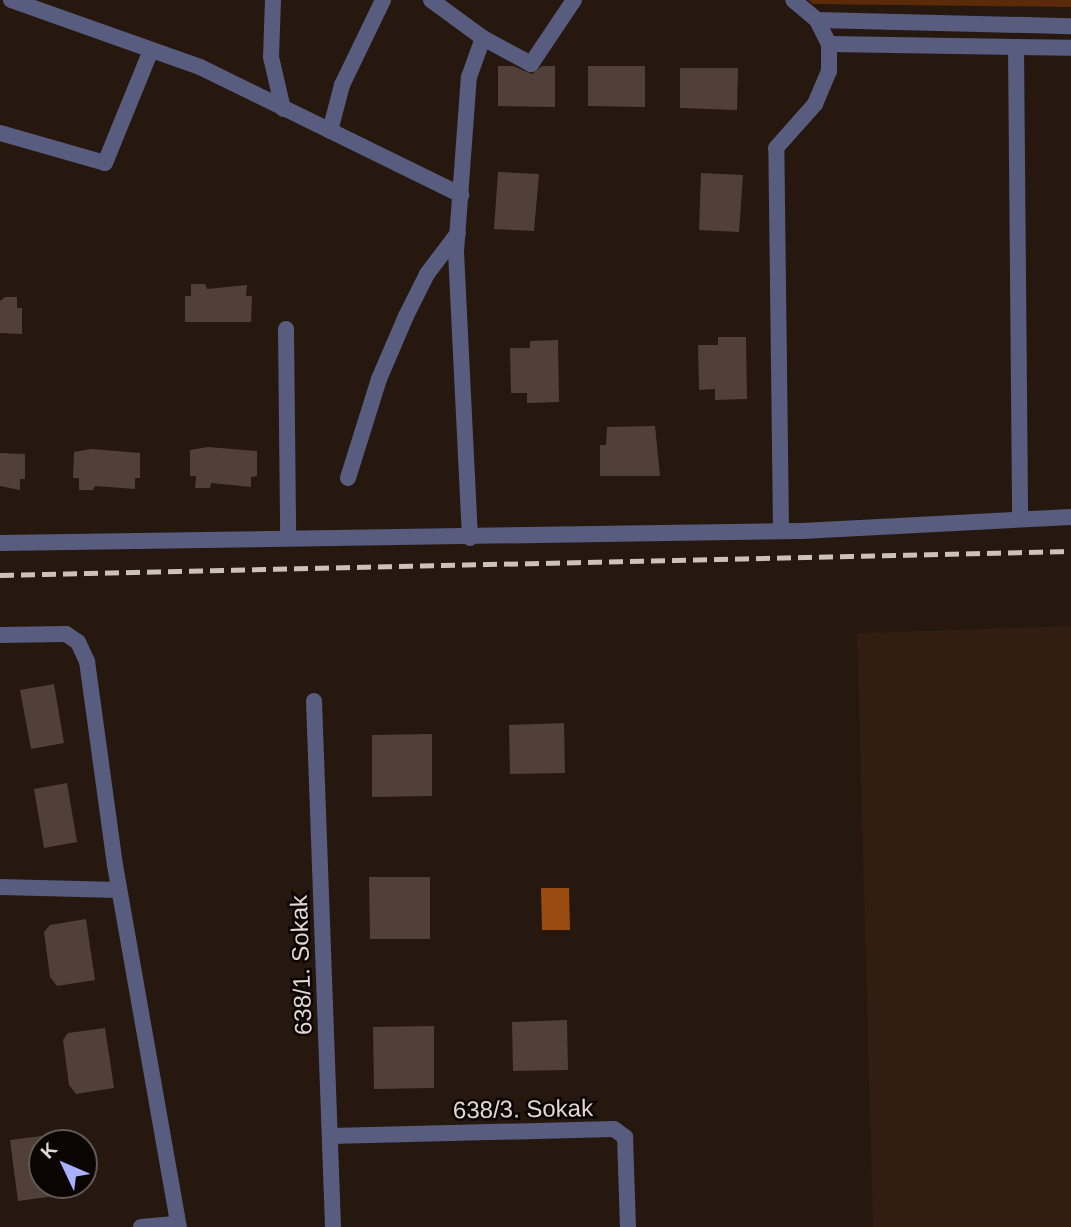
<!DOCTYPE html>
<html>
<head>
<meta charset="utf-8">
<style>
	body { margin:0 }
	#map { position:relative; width:1071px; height:1227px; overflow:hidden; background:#26170f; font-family:Helvetica,sans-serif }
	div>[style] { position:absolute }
	.built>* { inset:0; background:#311d11 }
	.green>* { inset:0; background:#5b2b09 }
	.water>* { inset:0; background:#9a4b10 }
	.building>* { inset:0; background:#514037 }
	.minor>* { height:16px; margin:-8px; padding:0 8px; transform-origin:8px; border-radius:8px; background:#585c7f }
	.rail>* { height:4.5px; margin-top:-2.25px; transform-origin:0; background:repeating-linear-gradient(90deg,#cdc1bb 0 14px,transparent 0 21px) }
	span { translate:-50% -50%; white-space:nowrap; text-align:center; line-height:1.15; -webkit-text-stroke:5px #0a0503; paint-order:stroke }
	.street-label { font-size:24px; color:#e2d7d1 }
	.north { position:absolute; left:28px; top:1129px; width:70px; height:70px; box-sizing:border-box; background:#0a0503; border:2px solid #605955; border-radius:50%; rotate:314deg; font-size:19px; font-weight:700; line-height:28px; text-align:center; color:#e2d7d1 }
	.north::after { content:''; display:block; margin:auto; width:24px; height:32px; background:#a9b0fc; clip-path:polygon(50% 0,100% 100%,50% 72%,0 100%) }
</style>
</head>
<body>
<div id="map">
	<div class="built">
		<div style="clip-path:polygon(1071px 626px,1071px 1227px,873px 1227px,857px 633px)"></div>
	</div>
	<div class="green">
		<div style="clip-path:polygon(808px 0,1071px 0,1071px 7px,813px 4px)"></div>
	</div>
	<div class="water">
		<div style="clip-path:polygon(541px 888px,569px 888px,570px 930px,542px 930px)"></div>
	</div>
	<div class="building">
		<div style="clip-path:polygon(498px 66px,513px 66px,532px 74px,542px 66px,555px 66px,555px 107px,498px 106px)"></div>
		<div style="clip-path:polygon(588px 66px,645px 66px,645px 107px,588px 106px)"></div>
		<div style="clip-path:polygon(680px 68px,738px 68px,737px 110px,680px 108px)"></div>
		<div style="clip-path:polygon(498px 172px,539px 174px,534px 231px,494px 229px)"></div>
		<div style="clip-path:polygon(701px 173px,743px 175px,739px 232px,699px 230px)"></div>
		<div style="clip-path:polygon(191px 284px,205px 284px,207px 289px,247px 285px,246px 296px,252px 296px,251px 322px,185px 322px,185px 296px,191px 296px)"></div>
		<div style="clip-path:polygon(5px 297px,17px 297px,17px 308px,22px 308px,22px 334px,0 333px,0 301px)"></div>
		<div style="clip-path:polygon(718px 337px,746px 337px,747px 399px,715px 400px,715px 389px,699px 390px,698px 345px,718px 345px)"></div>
		<div style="clip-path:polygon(558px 340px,559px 402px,527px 403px,527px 393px,511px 393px,510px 348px,530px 348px,530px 341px)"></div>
		<div style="clip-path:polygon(655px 426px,660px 476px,600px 476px,600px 445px,606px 445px,607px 427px)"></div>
		<div style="clip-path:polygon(208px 447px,257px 451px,257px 476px,251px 477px,251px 487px,211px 483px,210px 488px,195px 488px,196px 476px,190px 476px,190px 450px)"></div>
		<div style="clip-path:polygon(91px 449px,140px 453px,140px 478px,135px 478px,135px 489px,95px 486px,93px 490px,79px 490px,79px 478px,73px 478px,74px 452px)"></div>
		<div style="clip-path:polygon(0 453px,25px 454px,25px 479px,20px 479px,20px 490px,0 486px)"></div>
		<div style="clip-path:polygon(54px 684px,64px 743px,31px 749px,20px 690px)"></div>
		<div style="clip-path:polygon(564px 723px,565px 773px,510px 774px,509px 725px)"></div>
		<div style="clip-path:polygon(432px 734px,432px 796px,372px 797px,372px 735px)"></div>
		<div style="clip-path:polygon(67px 783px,77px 842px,44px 848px,34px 789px)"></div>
		<div style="clip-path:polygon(369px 877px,430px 877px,430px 939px,370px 939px)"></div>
		<div style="clip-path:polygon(86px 919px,95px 980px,57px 986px,50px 977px,44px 932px,50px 925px)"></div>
		<div style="clip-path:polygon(567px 1020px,568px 1070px,513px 1071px,512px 1022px)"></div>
		<div style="clip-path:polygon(434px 1026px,434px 1088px,374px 1089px,373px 1027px)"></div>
		<div style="clip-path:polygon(105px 1028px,114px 1088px,76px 1094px,69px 1085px,63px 1040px,68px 1033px)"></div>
		<div style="clip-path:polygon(42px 1136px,42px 1185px,64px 1185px,55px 1196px,18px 1201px,10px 1140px)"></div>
	</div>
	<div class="minor">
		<div style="left:11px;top:0;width:201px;rotate:19.5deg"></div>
		<div style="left:200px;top:67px;width:291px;rotate:26.1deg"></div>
		<div style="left:273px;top:0;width:57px;rotate:92deg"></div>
		<div style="left:271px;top:57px;width:53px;rotate:77deg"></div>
		<div style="left:431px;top:0;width:64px;rotate:36.2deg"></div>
		<div style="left:483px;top:38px;width:55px;rotate:28.4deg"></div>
		<div style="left:531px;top:64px;width:77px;rotate:-56.1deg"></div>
		<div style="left:817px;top:20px;width:254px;rotate:1.4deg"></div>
		<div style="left:829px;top:44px;width:242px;rotate:0.9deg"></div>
		<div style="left:1016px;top:47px;width:472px;rotate:89.5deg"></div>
		<div style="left:330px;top:131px;width:48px;rotate:-75.4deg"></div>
		<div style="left:342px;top:85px;width:94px;rotate:-64.2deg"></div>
		<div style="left:0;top:133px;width:109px;rotate:15.9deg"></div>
		<div style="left:105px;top:163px;width:122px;rotate:-67.8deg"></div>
		<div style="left:286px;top:329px;width:207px;rotate:89.4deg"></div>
		<div style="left:348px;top:478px;width:104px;rotate:-72.6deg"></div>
		<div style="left:379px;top:379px;width:69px;rotate:-66.8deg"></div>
		<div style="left:406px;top:316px;width:47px;rotate:-63.4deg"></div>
		<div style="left:427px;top:274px;width:51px;rotate:-52.9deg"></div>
		<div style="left:781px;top:531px;width:383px;rotate:-90.7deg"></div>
		<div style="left:776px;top:148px;width:59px;rotate:-48.4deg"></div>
		<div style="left:815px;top:104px;width:36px;rotate:-67deg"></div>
		<div style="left:829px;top:71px;width:27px;rotate:-90deg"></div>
		<div style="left:829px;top:44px;width:27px;rotate:-117deg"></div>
		<div style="left:817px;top:20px;width:31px;rotate:-140deg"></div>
		<div style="left:470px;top:538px;width:286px;rotate:-92.8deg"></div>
		<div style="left:456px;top:252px;width:175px;rotate:-85.8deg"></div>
		<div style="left:469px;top:77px;width:41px;rotate:-70.3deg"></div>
		<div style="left:0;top:543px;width:802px;rotate:-0.86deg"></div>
		<div style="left:802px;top:531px;width:269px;rotate:-3deg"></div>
		<div style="left:0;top:635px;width:66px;rotate:-0.9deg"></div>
		<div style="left:66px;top:634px;width:14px;rotate:34deg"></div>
		<div style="left:78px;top:642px;width:21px;rotate:65deg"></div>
		<div style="left:87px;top:661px;width:206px;rotate:82.2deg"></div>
		<div style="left:115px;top:865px;width:368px;rotate:80deg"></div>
		<div style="left:314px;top:701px;width:526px;rotate:87.93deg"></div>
		<div style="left:0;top:887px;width:119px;rotate:1.4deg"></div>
		<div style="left:330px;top:1136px;width:284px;rotate:-1.4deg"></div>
		<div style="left:614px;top:1129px;width:14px;rotate:36deg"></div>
		<div style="left:625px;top:1137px;width:90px;rotate:88.1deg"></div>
		<div style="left:141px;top:1227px;width:37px;rotate:-5deg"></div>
	</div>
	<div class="rail">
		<div style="left:0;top:575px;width:1071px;rotate:-1.28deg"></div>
	</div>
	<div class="street-label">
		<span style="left:301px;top:965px;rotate:-92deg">638/1. Sokak</span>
		<span style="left:523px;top:1109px;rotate:-1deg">638/3. Sokak</span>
	</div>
	<div class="north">K</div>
</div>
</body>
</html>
